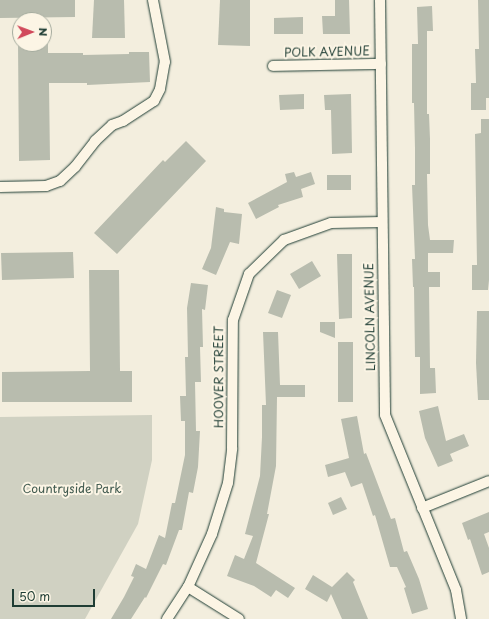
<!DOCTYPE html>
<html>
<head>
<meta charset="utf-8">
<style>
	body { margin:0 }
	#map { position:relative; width:489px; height:619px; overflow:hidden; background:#f3eede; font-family:"Playpen Sans",sans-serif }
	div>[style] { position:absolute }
	.green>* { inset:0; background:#d0d1c2 }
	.building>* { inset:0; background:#b8bcae }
	.roads { filter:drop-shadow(0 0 1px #1f3d34) drop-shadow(0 0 1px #1f3d34) }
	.street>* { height:10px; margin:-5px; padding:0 5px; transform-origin:5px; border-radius:5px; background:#fcf5e5 }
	span { translate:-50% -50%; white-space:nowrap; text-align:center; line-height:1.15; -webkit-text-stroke:4px #fcf5e5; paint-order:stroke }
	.street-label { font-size:12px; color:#1f3d34 }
	.park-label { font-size:12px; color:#425b50 }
	.north { position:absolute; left:12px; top:12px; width:40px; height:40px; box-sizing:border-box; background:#fcf5e5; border:1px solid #a4ab9e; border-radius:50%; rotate:89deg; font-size:11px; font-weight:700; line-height:16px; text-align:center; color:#1f3d34 }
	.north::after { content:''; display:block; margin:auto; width:14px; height:18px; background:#d1495b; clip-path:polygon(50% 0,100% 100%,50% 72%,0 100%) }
	.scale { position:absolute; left:12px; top:589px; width:83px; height:18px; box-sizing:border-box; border:2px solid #1f3d34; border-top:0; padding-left:5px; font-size:12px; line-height:14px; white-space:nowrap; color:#1f3d34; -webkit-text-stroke:3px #fcf5e5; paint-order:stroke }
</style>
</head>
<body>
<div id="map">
	<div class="green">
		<div style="clip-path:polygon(152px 415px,152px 460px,138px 524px,85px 619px,0 619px,0 417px)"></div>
	</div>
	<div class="building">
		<div style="clip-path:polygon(0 0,75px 0,75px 17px,0 18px)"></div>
		<div style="clip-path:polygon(94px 0,124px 0,125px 38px,92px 38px)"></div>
		<div style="clip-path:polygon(220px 0,250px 0,250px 46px,218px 45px)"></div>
		<div style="clip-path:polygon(335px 0,349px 0,350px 34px,323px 34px,322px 16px,335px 16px)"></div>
		<div style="clip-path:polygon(478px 0,489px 0,489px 98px,486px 98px,486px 110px,471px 110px,471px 83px,476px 83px,475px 49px,479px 49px)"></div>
		<div style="clip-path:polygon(432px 6px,433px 31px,427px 31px,427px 114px,429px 114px,430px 139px,430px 174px,427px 174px,428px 225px,430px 240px,454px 240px,453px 253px,428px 253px,428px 272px,440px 272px,440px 287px,429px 287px,430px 368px,435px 368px,436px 393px,420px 394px,420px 357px,415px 357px,414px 287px,413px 287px,412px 259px,415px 259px,412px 185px,415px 185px,415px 149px,414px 103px,412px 103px,412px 44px,418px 44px,417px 7px)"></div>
		<div style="clip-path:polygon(303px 17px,303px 34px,274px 34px,274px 18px)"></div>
		<div style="clip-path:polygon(18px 44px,48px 44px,48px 53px,83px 53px,83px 55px,129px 54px,129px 52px,149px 52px,150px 82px,87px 85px,87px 83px,49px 83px,50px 160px,19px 161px)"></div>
		<div style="clip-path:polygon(304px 94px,304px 109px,280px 110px,279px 95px)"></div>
		<div style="clip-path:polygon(351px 94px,352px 153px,332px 154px,331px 110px,325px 110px,324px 95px)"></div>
		<div style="clip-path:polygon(481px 119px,489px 119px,489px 280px,488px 290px,472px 290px,472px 265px,477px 265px,475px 134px,481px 133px)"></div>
		<div style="clip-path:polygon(186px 141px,206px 161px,117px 254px,94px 233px,163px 160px,165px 162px)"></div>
		<div style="clip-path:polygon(294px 172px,296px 177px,311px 172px,315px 184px,301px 189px,303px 197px,278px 205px,279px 207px,256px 219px,248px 203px,287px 182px,285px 174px)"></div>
		<div style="clip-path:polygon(327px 175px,351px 175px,351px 190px,327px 190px)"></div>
		<div style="clip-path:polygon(216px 207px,224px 209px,224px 212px,242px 214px,239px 244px,230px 242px,216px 275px,202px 269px,211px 248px)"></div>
		<div style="clip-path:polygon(73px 252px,74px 278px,2px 280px,1px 253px)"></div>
		<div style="clip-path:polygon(337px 254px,352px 254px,352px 318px,339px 319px)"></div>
		<div style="clip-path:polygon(312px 261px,321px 276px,299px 289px,290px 274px)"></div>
		<div style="clip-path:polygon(89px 270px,119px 270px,120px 371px,132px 371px,132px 402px,2px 402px,2px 372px,90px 371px)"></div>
		<div style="clip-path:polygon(191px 283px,208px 285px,205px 310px,202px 309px,203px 347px,200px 347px,201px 382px,195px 382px,196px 431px,200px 431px,198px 467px,193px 493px,189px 492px,182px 530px,179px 530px,166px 565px,163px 564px,146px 598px,145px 597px,131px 619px,111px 619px,124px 597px,134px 577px,131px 576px,136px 564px,146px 569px,159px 535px,165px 538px,172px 503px,175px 503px,185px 455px,185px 421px,181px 421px,180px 396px,186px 396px,185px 357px,188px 357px,187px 308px)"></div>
		<div style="clip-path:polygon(277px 290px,291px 295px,282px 318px,268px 313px)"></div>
		<div style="clip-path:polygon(477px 311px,489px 311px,489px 400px,478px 400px,476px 363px)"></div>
		<div style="clip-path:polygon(320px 322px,335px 322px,335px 338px,320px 332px)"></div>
		<div style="clip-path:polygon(263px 332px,278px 332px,280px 385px,305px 385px,305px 397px,277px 397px,276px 466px,267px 514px,269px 514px,256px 563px,295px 588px,288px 598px,276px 590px,271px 597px,254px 586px,227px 576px,235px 555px,244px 559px,253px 536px,245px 534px,260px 476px,262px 437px,262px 405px,266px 405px)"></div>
		<div style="clip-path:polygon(338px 342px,353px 342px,353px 402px,338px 402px)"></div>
		<div style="clip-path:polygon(438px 406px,446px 441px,464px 434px,469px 446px,450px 454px,453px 461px,438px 467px,425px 438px,419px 411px)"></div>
		<div style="clip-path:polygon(357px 416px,364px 454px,366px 453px,391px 519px,395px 518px,404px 552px,407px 551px,419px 579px,428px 609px,412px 614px,404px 588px,406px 587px,397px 567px,390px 567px,375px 515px,373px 516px,362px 483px,351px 487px,345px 472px,328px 477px,325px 465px,349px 458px,341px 419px)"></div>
		<div style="clip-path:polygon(341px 497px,347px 509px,333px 515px,328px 503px)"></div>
		<div style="clip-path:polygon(489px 512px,489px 532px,484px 534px,489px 548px,489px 572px,482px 575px,470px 539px,468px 540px,462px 523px)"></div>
		<div style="clip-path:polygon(347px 572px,355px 580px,353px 582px,368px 619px,342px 619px,331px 594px,327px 602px,305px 589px,313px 575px,332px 587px)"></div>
	</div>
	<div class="roads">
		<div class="street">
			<div style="left:380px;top:0;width:415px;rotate:89.3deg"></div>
			<div style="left:385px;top:415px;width:189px;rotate:67.9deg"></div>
			<div style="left:456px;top:590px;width:29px;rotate:80deg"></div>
			<div style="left:273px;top:66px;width:108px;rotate:-1.1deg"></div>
			<div style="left:0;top:187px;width:46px;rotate:-1.2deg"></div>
			<div style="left:46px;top:186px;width:15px;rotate:-20deg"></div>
			<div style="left:60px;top:181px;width:21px;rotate:-43deg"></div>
			<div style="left:75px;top:167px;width:33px;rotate:-52deg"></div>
			<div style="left:95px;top:141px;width:23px;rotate:-43deg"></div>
			<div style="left:112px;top:125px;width:12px;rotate:-20deg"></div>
			<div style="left:123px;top:121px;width:37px;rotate:-33deg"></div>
			<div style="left:154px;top:101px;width:13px;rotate:-63deg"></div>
			<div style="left:160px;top:89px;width:27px;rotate:-80deg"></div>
			<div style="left:165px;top:62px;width:63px;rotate:-101deg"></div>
			<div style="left:422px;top:508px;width:72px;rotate:-21.9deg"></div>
			<div style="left:188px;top:587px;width:60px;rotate:32.1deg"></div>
			<div style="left:167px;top:619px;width:38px;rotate:-57deg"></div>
			<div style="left:188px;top:587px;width:58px;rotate:-65.6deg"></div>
			<div style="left:212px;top:534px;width:53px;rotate:-72.6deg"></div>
			<div style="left:228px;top:483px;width:35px;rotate:-83deg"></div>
			<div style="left:232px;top:448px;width:128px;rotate:-89.6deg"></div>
			<div style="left:233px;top:320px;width:49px;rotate:-70.8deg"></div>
			<div style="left:249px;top:274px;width:49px;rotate:-44.2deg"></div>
			<div style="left:284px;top:240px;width:50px;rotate:-19.9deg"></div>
			<div style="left:331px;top:223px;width:51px;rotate:-1.1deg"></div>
		</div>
	</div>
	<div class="street-label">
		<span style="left:327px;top:52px;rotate:-1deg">POLK AVENUE</span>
		<span style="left:370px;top:317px;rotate:-91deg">LINCOLN AVENUE</span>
		<span style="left:219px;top:377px;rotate:-90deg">HOOVER STREET</span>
	</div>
	<div class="park-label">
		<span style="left:72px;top:489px">Countryside Park</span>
	</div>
	<div class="north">N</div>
	<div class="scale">50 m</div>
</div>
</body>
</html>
